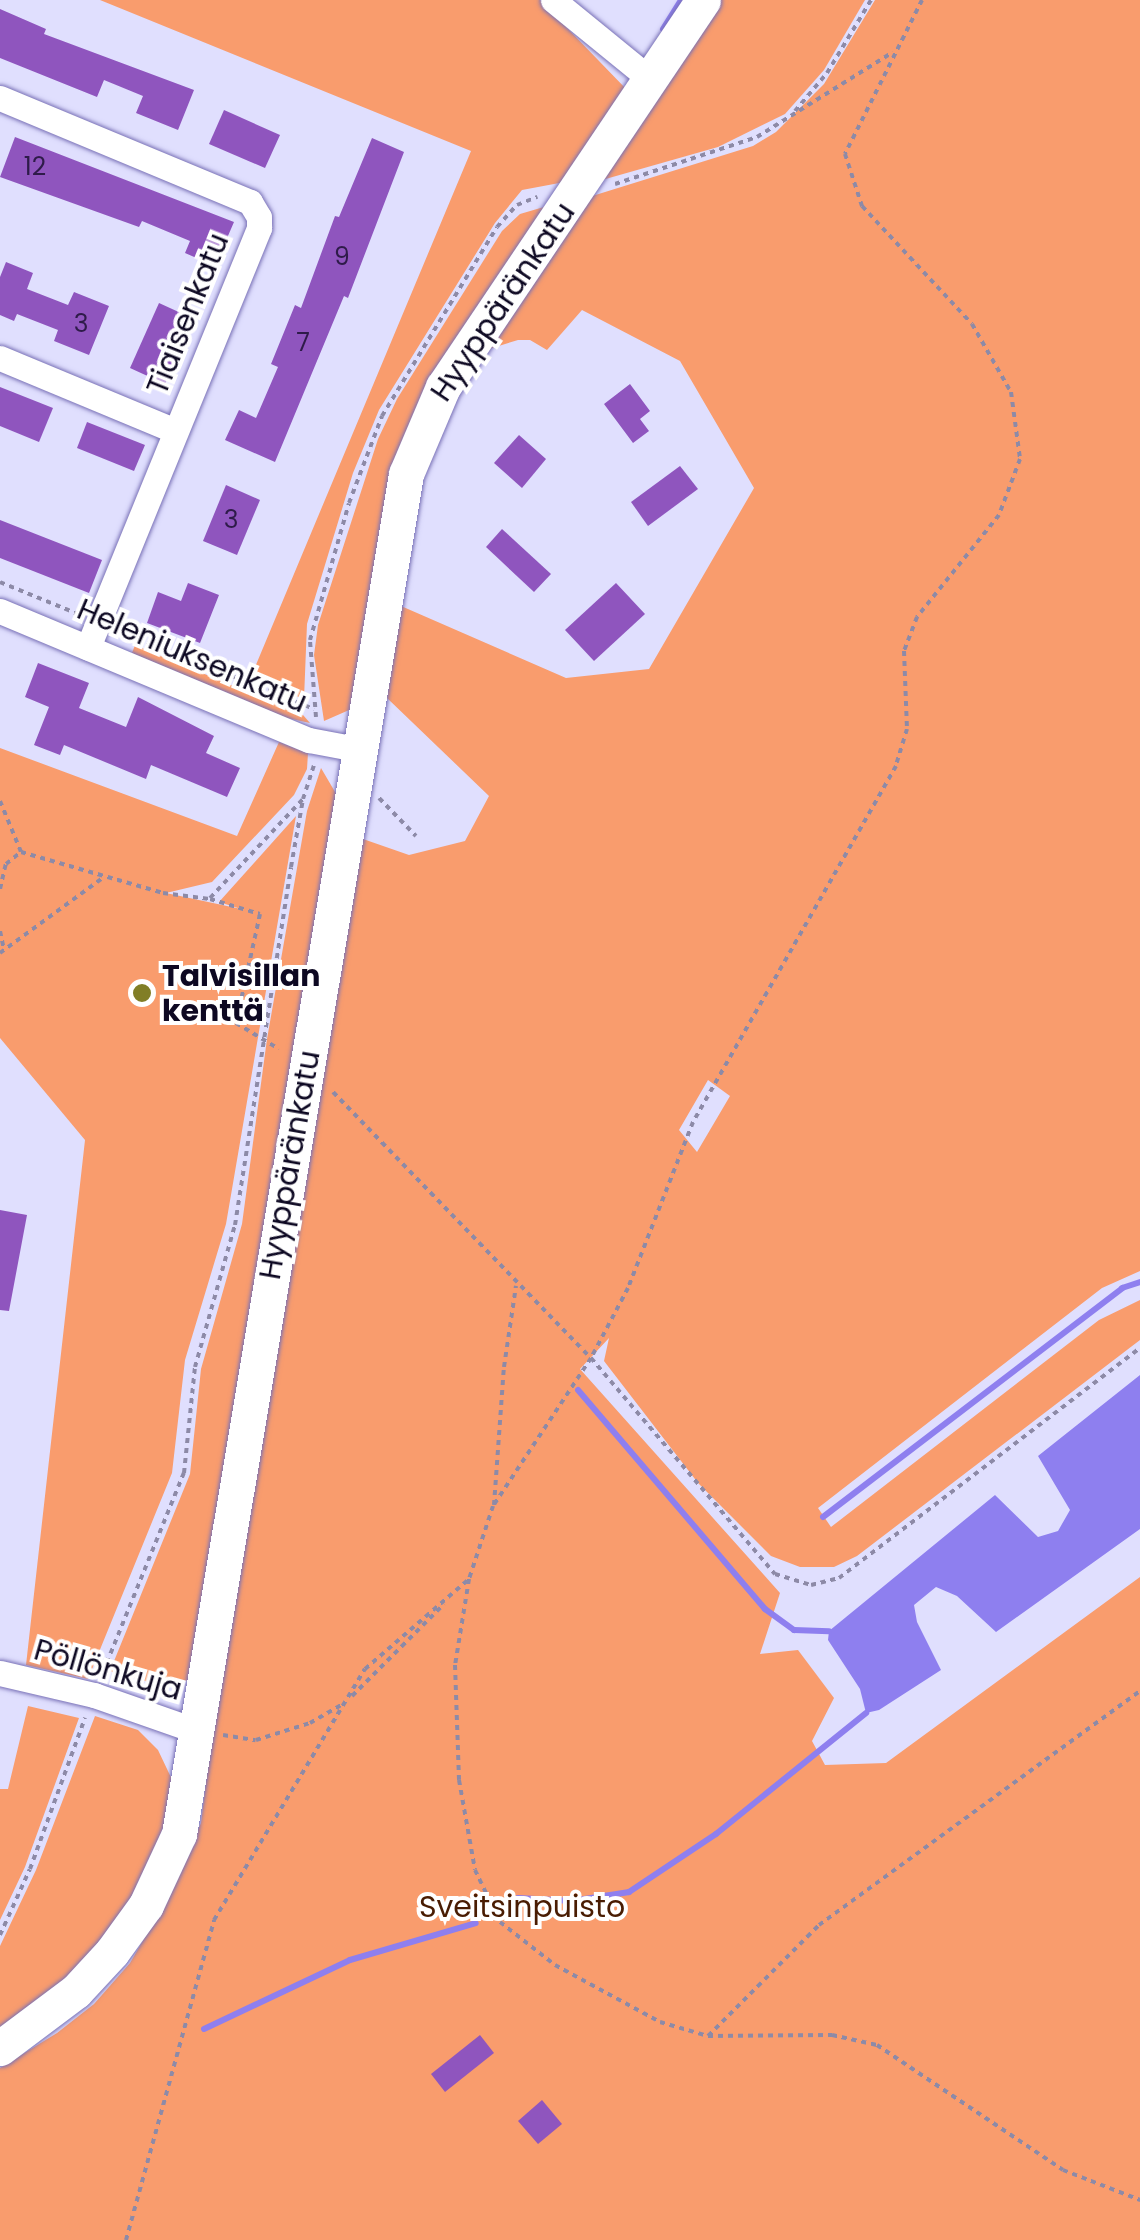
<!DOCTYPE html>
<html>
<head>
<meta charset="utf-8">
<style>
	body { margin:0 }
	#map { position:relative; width:1140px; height:2240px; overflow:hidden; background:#e0dffe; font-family:Poppins,sans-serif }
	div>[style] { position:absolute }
	.green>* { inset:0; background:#f99c6d }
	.water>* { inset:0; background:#8e7fef }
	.stream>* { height:6px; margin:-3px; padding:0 3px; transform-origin:3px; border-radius:3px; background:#8e7fef }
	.building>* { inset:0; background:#8f55be }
	.path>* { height:4px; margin-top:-2px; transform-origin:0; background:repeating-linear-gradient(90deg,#8d8aa7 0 5px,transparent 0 10px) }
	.roads { filter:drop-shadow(0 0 2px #7870b6) drop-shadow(0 0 2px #7870b6) }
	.street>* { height:25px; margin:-12.5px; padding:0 12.5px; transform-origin:12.5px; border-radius:12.5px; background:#fff }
	.secondary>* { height:35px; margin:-17.5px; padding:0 17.5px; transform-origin:17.5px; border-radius:17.5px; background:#fff }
	.dots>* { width:28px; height:28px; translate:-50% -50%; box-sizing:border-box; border:5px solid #fff; border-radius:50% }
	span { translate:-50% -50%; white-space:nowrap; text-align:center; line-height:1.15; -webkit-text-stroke:8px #fff; paint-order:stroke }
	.number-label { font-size:25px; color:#2e1b49 }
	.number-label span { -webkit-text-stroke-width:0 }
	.street-label { font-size:30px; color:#0d0822 }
	.poi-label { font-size:30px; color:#0d0822; font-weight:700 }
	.left { translate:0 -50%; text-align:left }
	.park-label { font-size:30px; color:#491c02 }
</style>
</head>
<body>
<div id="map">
	<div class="green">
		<div style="clip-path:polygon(100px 0,540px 0,629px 92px,570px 181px,522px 190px,495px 223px,379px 410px,353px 473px,307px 624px,304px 699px,250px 679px,471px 151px)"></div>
		<div style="clip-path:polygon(716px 0,865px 0,824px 70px,785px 114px,718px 147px,602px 180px)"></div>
		<div style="clip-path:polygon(evenodd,875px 0,1140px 0,1140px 1271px,1102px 1288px,818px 1508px,831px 1527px,1099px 1320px,1140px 1300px,1140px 1340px,857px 1556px,834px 1567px,800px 1567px,771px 1556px,698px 1483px,604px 1361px,609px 1338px,580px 1369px,780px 1593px,760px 1654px,798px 1650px,834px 1698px,812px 1741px,825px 1765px,886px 1763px,1140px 1577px,1140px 2240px,0 2240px,0 2068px,57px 2033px,94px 2004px,130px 1963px,167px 1899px,201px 1823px,213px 1725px,363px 839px,409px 855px,465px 841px,489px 796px,387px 698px,401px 606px,566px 678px,649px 669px,754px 488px,680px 361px,582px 310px,547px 350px,530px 340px,518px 340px,489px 349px,589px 197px,753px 146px,776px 132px,824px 84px,875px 0,708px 1080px,730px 1096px,697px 1152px,679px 1130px,708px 1080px)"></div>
		<div style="clip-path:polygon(554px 204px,432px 384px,356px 707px,324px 721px,314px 655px,318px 625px,378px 439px,397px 399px,502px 231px,520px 214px)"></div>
		<div style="clip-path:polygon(135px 645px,303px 715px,310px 723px,287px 718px,132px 653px)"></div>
		<div style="clip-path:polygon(279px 742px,308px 753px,307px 769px,294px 795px,212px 882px,166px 893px,241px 909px,219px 902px,296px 816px,226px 1224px,185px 1360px,172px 1473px,88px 1679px,26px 1665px,85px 1140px,0 1038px,0 748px,237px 836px)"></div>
		<div style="clip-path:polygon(321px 768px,338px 797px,188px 1680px,166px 1687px,110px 1671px,190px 1474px,201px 1369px,242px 1224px,267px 1039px,307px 811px)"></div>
		<div style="clip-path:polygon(28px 1706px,79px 1718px,25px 1867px,0 1920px,0 1789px,8px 1789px)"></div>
		<div style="clip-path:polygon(95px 1716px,138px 1730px,158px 1750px,177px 1790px,142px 1885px,76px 1973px,0 2031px,0 1946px,36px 1870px)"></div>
	</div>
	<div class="water">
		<div style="clip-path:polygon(1140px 1375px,1140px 1529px,996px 1632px,957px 1596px,936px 1587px,914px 1605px,917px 1622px,941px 1670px,879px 1710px,866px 1713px,860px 1689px,828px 1640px,829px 1631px,995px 1495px,1038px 1537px,1058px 1531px,1070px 1510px,1038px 1456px)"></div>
	</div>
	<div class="stream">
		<div style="left:663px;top:29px;width:34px;rotate:-58deg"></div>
		<div style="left:578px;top:1390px;width:288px;rotate:49.5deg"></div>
		<div style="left:765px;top:1609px;width:36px;rotate:36deg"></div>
		<div style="left:794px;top:1630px;width:35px;rotate:2deg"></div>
		<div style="left:823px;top:1517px;width:377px;rotate:-37.4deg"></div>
		<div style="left:1122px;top:1288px;width:19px;rotate:-18deg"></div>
		<div style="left:518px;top:1898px;width:54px;rotate:3.2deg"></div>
		<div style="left:572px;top:1901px;width:58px;rotate:-9deg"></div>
		<div style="left:629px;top:1892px;width:105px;rotate:-33.7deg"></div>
		<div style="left:716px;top:1834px;width:193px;rotate:-38.9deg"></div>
		<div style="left:204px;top:2029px;width:161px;rotate:-25.3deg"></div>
		<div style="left:350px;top:1960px;width:131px;rotate:-16.4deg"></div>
	</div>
	<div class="building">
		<div style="clip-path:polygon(0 9px,46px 29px,44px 34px,194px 90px,178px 130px,136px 113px,143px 96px,104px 80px,97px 97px,0 58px)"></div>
		<div style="clip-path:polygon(224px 110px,280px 135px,265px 168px,209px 144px)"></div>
		<div style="clip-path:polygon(15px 137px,234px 222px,215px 266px,185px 253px,190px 241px,142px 221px,139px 227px,0 177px)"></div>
		<div style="clip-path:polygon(372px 138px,404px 152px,348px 298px,344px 296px,275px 462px,225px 440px,239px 410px,256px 418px,278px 367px,271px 364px,295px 305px,301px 308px,335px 216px,339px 217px)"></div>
		<div style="clip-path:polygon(6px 262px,33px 273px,27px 289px,68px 305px,74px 292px,109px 306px,89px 355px,54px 341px,58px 330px,17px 314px,14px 321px,0 315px,0 277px)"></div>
		<div style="clip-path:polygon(159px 303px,194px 319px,165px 384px,130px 368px)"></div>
		<div style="clip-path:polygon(630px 384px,650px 411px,640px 419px,649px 431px,633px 443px,604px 404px)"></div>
		<div style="clip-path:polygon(0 387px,53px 408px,39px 442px,0 426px)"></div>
		<div style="clip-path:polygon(87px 422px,145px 445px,134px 471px,77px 448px)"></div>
		<div style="clip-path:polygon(519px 435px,546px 459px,522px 488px,494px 463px)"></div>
		<div style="clip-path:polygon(680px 466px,698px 489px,648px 526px,631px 502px)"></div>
		<div style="clip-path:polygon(226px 485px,260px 500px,237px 555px,203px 541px)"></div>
		<div style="clip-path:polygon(0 520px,102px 560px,89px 593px,0 558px)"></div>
		<div style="clip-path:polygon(502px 529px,551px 574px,534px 592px,486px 547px)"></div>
		<div style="clip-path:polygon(188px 583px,219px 595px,200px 643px,147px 623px,158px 592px,181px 601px)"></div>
		<div style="clip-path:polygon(616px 583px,645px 614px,594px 661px,565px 630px)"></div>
		<div style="clip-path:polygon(38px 663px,89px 683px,79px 708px,126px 727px,138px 697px,214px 736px,206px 753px,240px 768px,227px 797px,151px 765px,146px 779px,64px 745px,60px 755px,34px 745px,49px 707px,25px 697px)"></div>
		<div style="clip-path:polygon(0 1210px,27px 1215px,9px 1311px,0 1310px)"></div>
		<div style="clip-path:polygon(480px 2035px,494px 2053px,445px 2092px,431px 2074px)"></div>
		<div style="clip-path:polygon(542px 2100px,562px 2124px,538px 2144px,518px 2121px)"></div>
	</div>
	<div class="path">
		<div style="left:922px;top:0;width:172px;rotate:116.6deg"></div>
		<div style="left:845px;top:154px;width:55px;rotate:71.9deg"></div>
		<div style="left:862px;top:206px;width:161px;rotate:47deg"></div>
		<div style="left:972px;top:324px;width:78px;rotate:60.2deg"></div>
		<div style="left:1011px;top:392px;width:68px;rotate:82.3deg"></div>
		<div style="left:1020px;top:459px;width:60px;rotate:110.6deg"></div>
		<div style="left:999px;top:515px;width:131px;rotate:128.8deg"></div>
		<div style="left:917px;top:617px;width:36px;rotate:111deg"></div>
		<div style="left:904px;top:651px;width:78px;rotate:87.8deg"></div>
		<div style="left:907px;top:729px;width:39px;rotate:107deg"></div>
		<div style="left:896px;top:766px;width:410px;rotate:119.7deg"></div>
		<div style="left:693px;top:1122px;width:178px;rotate:111.4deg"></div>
		<div style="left:628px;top:1288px;width:79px;rotate:117.9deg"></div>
		<div style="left:591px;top:1358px;width:178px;rotate:123.5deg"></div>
		<div style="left:493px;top:1506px;width:77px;rotate:108.2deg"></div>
		<div style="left:469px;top:1579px;width:87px;rotate:99.2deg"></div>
		<div style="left:455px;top:1665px;width:115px;rotate:88deg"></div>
		<div style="left:459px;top:1780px;width:91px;rotate:79.9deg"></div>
		<div style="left:475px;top:1870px;width:58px;rotate:64.3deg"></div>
		<div style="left:500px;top:1922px;width:70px;rotate:38deg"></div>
		<div style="left:555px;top:1965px;width:119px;rotate:28.5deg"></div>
		<div style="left:660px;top:2022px;width:50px;rotate:16.3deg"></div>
		<div style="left:708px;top:2036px;width:124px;rotate:-0.5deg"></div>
		<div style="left:832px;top:2035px;width:46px;rotate:12.5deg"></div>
		<div style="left:877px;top:2045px;width:224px;rotate:33.9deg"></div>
		<div style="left:1063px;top:2170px;width:83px;rotate:21.3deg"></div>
		<div style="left:795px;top:111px;width:50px;rotate:-49.9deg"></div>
		<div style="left:827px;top:73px;width:85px;rotate:-58.9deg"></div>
		<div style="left:615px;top:184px;width:150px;rotate:-18.3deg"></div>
		<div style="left:757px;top:137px;width:160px;rotate:-32deg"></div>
		<div style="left:0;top:582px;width:84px;rotate:22.3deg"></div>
		<div style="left:119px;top:631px;width:210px;rotate:21.8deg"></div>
		<div style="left:316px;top:717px;width:77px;rotate:-94.5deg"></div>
		<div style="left:310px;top:640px;width:142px;rotate:-74.1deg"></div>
		<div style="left:349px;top:503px;width:93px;rotate:-69.2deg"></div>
		<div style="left:382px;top:416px;width:221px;rotate:-58.7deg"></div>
		<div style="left:497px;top:227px;width:30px;rotate:-48deg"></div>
		<div style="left:517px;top:205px;width:22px;rotate:-22deg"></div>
		<div style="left:379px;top:798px;width:53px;rotate:45.8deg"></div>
		<div style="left:0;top:801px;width:55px;rotate:67.6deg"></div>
		<div style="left:21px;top:852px;width:148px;rotate:16.1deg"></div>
		<div style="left:163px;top:893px;width:47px;rotate:7.3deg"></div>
		<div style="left:210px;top:899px;width:52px;rotate:16.7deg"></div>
		<div style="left:260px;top:914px;width:112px;rotate:102.4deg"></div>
		<div style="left:236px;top:1023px;width:50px;rotate:31.2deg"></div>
		<div style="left:0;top:889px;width:26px;rotate:-77deg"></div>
		<div style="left:6px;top:864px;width:19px;rotate:-39deg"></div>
		<div style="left:210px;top:898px;width:136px;rotate:-46.8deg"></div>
		<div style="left:0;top:931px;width:19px;rotate:78deg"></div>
		<div style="left:0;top:953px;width:129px;rotate:-36.2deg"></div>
		<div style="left:333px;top:1092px;width:371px;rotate:45.9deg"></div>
		<div style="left:591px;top:1358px;width:284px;rotate:49.6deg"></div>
		<div style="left:775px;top:1574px;width:38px;rotate:17deg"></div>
		<div style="left:811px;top:1585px;width:29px;rotate:-14deg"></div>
		<div style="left:839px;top:1578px;width:379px;rotate:-37.4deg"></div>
		<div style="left:494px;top:1505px;width:138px;rotate:-85.9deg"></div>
		<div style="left:504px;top:1367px;width:82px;rotate:-81.6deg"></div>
		<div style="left:103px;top:1672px;width:215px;rotate:-67.9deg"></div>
		<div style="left:184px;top:1473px;width:107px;rotate:-84.1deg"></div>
		<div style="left:195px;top:1367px;width:148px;rotate:-74.3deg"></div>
		<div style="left:235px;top:1225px;width:362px;rotate:-81.1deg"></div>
		<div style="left:291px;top:867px;width:69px;rotate:-80deg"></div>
		<div style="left:303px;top:799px;width:35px;rotate:-72deg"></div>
		<div style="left:352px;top:1696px;width:130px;rotate:-45deg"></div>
		<div style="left:223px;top:1735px;width:33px;rotate:9deg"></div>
		<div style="left:256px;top:1740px;width:57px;rotate:-17.5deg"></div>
		<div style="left:310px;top:1723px;width:36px;rotate:-30deg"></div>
		<div style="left:0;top:1935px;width:72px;rotate:-65.6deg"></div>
		<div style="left:30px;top:1869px;width:161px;rotate:-70deg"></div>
		<div style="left:708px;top:2036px;width:157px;rotate:-45deg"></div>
		<div style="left:819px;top:1925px;width:397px;rotate:-36.1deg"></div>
		<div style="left:126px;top:2240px;width:332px;rotate:-74.6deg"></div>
		<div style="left:214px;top:1920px;width:293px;rotate:-59deg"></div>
		<div style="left:365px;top:1669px;width:138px;rotate:-40.9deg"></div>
	</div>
	<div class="roads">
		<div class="street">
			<div style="left:553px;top:0;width:127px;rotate:39.2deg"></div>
			<div style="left:0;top:98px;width:271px;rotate:22.6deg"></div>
			<div style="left:250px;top:202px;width:17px;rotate:59deg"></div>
			<div style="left:259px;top:217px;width:11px;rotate:90deg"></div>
			<div style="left:259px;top:228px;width:453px;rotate:112.2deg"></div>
			<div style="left:0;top:358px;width:190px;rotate:22.6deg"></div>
			<div style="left:0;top:611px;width:335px;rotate:22.7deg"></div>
			<div style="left:309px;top:740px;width:54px;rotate:10.7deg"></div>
			<div style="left:0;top:1673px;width:97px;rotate:13.2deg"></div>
			<div style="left:94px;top:1695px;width:109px;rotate:19.3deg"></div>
		</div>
		<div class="secondary">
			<div style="left:0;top:2048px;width:95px;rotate:-36.9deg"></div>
			<div style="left:76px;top:1991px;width:53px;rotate:-47.3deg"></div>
			<div style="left:112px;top:1952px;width:58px;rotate:-54.1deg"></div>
			<div style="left:146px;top:1905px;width:78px;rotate:-65.1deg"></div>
			<div style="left:179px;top:1834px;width:1379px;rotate:-80.52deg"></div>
			<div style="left:406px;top:474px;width:95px;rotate:-67deg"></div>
			<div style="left:443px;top:387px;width:466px;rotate:-56.1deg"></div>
		</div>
	</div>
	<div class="dots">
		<div style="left:142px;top:993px;background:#817e26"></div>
	</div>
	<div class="number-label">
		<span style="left:35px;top:167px">12</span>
		<span style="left:342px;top:257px">9</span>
		<span style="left:81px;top:324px">3</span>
		<span style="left:303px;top:343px">7</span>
		<span style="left:231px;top:520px">3</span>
	</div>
	<div class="street-label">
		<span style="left:503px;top:302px;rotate:-56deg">Hyyppäränkatu</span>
		<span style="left:188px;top:314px;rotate:-68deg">Tiaisenkatu</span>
		<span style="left:192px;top:656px;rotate:23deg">Heleniuksenkatu</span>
		<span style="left:290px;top:1165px;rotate:-80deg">Hyyppäränkatu</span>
		<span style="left:108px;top:1670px;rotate:16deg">Pöllönkuja</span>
	</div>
	<div class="poi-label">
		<span class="left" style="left:162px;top:993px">Talvisillan<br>kenttä</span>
	</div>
	<div class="park-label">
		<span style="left:522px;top:1907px">Sveitsinpuisto</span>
	</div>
</div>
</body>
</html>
